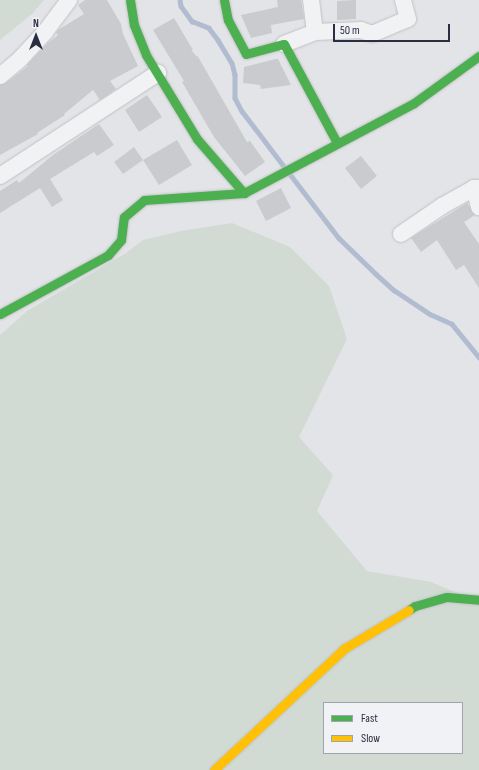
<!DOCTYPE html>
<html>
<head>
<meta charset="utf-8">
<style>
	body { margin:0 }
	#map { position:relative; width:479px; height:770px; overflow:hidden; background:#e3e4e7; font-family:"Sofia Sans Condensed",sans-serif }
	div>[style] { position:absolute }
	.green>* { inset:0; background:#d2dbd3 }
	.stream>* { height:4.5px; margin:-2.25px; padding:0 2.25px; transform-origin:2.25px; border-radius:2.25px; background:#b2bcd1 }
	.building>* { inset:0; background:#cacbcf }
	.roads { filter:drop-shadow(0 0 1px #c0c1c4) drop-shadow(0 0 1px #c0c1c4) }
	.street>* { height:16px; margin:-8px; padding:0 8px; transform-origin:8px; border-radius:8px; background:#f1f2f4 }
	.fast>* { height:9px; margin:-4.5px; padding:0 4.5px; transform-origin:4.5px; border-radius:4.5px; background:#4caf50 }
	.slow>* { height:9px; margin:-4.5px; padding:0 4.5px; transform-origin:4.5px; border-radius:4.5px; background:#ffc107 }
	span { translate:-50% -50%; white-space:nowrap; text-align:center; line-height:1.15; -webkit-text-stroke:3.5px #f0f2f6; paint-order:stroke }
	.legend { position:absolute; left:323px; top:702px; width:140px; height:52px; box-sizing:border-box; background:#f0f2f6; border:1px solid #a1a4ad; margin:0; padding:5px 7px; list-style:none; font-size:12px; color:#2a2e40 }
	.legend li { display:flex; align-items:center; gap:8px; height:20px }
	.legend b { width:20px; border:1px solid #a1a4ad }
	.north { position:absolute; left:16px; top:16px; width:40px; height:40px; -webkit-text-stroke:3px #f0f2f6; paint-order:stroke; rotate:0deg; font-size:11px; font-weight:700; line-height:16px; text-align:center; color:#2a2e40 }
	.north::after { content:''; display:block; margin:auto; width:14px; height:18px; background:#2a2e40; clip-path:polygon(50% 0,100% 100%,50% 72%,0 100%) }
	.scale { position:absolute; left:333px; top:24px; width:117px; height:18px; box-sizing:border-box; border:2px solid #2a2e40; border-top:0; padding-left:5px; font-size:12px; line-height:14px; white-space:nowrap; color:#2a2e40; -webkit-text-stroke:3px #f0f2f6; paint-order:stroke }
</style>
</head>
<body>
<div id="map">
	<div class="green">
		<div style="clip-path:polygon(0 0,44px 0,33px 13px,0 40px)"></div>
		<div style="clip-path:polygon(evenodd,232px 223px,290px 247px,329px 286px,347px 339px,299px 437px,333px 475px,317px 511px,367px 571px,431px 582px,479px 602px,479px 770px,0 770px,0 335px,27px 311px,126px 253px,143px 240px,181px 231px,232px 223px,324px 703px,462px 703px,462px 753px,324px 753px,324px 703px)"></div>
	</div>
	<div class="stream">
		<div style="left:180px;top:0;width:6px;rotate:81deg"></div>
		<div style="left:181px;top:6px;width:19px;rotate:54deg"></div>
		<div style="left:192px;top:21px;width:18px;rotate:22deg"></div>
		<div style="left:209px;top:28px;width:15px;rotate:53deg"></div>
		<div style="left:218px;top:40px;width:27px;rotate:59deg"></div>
		<div style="left:232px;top:63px;width:12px;rotate:76deg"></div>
		<div style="left:235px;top:75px;width:23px;rotate:90deg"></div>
		<div style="left:235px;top:98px;width:15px;rotate:62deg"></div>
		<div style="left:242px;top:111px;width:68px;rotate:52.8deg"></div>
		<div style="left:290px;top:174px;width:81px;rotate:52.6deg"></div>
		<div style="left:339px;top:238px;width:52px;rotate:44.2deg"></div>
		<div style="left:376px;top:274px;width:24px;rotate:42deg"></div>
		<div style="left:394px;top:290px;width:43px;rotate:33.7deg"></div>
		<div style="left:430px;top:314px;width:24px;rotate:24deg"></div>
		<div style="left:452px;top:324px;width:43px;rotate:50.7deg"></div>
	</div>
	<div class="building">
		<div style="clip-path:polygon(85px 0,107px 0,121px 24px,123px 34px,138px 66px,110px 81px,116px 89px,100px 100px,93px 90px,64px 114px,65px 115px,37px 133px,38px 134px,0 155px,0 85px,6px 83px,28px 66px,27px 65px,47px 44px,58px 35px,56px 33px,58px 30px,84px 14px,78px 5px)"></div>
		<div style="clip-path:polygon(277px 0,301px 0,304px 19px,271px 25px,272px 33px,251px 38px,241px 15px,278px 7px)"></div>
		<div style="clip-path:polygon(356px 0,356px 19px,337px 20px,337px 1px)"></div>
		<div style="clip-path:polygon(174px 18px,193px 50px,191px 50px,197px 57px,197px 55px,247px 142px,250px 141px,265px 162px,245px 176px,214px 137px,182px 82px,184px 81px,153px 30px)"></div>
		<div style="clip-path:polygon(276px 59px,278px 59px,291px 85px,261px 89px,260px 85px,243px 83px,244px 67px)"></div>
		<div style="clip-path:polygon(147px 95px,162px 117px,139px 132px,125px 110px)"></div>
		<div style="clip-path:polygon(99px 124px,114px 145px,97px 156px,94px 152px,50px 179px,63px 200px,52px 207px,40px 188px,0 213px,0 191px,17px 180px,19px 183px,53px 155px)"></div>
		<div style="clip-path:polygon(177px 140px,192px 165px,159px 185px,143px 160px)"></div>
		<div style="clip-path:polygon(134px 147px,143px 160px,123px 174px,114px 162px)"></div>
		<div style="clip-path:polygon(361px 156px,377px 176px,361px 189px,345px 168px)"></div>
		<div style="clip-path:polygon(281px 188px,291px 208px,266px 221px,256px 201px)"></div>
		<div style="clip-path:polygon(467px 203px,475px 215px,464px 222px,479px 244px,479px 288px,464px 265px,456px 270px,437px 240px,421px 252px,411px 238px)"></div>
	</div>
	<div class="roads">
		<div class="street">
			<div style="left:311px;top:0;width:32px;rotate:83deg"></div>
			<div style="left:284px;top:44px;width:33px;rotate:-21deg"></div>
			<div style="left:315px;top:32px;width:46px;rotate:-2.5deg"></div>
			<div style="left:361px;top:30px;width:12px;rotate:20deg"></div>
			<div style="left:372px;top:34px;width:39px;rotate:-23deg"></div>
			<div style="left:408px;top:19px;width:20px;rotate:-105deg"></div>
			<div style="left:0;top:76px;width:26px;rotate:-40deg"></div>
			<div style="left:20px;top:59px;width:37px;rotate:-47deg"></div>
			<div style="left:45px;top:32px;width:40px;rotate:-53deg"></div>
			<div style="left:0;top:176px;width:189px;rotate:-33.1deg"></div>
			<div style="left:474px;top:188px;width:20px;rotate:75deg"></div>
			<div style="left:401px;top:234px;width:50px;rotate:-34.3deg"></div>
			<div style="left:442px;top:206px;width:37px;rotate:-29deg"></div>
			<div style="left:474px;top:188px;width:5px"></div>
		</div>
		<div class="fast">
			<div style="left:130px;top:0;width:25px;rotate:81deg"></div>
			<div style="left:134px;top:25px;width:32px;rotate:68deg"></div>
			<div style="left:146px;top:55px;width:98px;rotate:58.7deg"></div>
			<div style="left:197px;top:139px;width:72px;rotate:49deg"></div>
			<div style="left:224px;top:0;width:20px;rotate:79deg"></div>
			<div style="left:228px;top:20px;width:38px;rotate:62deg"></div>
			<div style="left:246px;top:54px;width:39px;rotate:-15deg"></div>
			<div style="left:284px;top:44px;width:112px;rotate:61.8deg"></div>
			<div style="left:0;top:314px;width:123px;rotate:-28.6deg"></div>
			<div style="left:108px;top:255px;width:20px;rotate:-49deg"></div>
			<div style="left:121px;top:240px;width:23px;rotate:-83deg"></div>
			<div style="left:124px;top:217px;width:26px;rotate:-40deg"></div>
			<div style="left:144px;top:200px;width:100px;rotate:-4deg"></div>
			<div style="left:244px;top:193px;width:192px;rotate:-27.9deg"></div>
			<div style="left:414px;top:103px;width:80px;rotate:-35.9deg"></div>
			<div style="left:409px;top:610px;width:7px;rotate:-34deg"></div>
			<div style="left:415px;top:606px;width:33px;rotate:-16deg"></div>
			<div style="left:447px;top:597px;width:32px;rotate:5deg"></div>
		</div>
		<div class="slow">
			<div style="left:214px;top:770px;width:179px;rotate:-43deg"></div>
			<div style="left:345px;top:648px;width:74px;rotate:-30.7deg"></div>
		</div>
	</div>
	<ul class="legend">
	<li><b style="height:5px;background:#4caf50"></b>Fast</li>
	<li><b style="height:5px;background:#ffc107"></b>Slow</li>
	</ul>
	<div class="north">N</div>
	<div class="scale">50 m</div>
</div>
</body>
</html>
